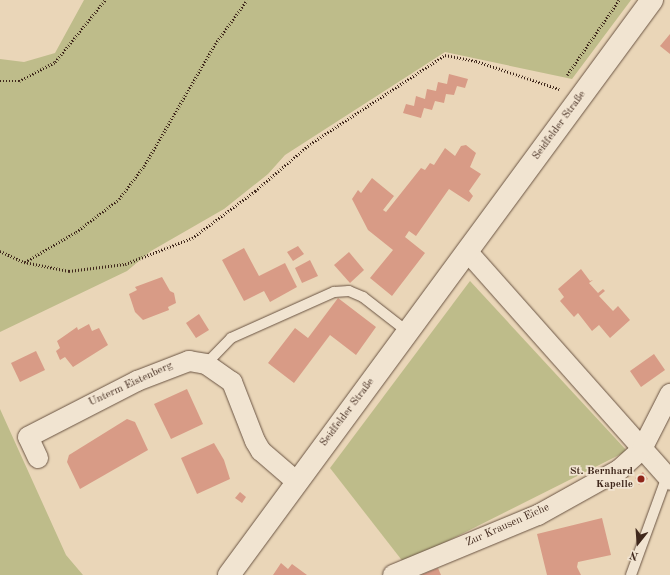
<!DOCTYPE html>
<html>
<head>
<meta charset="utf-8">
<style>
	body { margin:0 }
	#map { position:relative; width:670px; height:575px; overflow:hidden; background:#ead6b8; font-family:"Old Standard TT",serif }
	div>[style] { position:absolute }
	.green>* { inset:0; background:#bebc8a }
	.building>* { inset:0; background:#d89b86 }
	.path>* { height:2.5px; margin-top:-1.25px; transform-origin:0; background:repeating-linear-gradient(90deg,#40281c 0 1px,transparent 0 3px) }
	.roads { filter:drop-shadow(0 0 1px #6a5443) drop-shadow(0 0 1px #6a5443) }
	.service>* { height:10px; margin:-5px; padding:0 5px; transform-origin:5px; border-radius:5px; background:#f1e4d1 }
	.minor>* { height:20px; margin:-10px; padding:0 10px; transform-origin:10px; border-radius:10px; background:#f1e4d1 }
	.secondary>* { height:22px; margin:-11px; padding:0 11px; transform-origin:11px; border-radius:11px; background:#f1e4d1 }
	.dots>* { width:11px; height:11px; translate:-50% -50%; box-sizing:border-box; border:2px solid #f1e4d1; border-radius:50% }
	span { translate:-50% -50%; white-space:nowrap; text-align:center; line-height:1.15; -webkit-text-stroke:3.5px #f1e4d1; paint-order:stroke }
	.street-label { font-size:11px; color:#40281c }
	.poi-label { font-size:11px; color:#40281c; font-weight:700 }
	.right { translate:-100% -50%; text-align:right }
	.north { position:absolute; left:618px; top:523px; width:40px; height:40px; -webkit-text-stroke:3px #f1e4d1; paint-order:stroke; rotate:197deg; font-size:11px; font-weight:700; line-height:16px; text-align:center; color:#40281c }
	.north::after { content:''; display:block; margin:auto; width:14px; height:18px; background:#40281c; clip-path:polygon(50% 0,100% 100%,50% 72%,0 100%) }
</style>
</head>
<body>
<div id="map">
	<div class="green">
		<div style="clip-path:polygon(84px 0,631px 0,572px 79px,445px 52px,285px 155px,268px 174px,224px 209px,151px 251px,127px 271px,0 332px,0 59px,24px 62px,55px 53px)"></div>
		<div style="clip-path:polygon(470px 281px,627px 451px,404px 563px,330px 468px)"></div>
		<div style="clip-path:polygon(0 409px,66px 555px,83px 575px,0 575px)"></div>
	</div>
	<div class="building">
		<div style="clip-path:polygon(670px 34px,670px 54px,660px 46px)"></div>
		<div style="clip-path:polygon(449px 74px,468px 79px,465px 88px,457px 86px,454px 95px,446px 94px,444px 103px,435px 101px,432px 110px,424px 108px,421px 118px,403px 113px,406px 104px,414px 106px,416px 96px,425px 99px,427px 89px,436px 91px,438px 82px,447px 84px)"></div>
		<div style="clip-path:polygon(466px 145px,476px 153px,470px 167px,481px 174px,469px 191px,473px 196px,469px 202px,449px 189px,416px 236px,409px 231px,405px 237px,425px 253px,392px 296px,370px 278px,393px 250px,368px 230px,352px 199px,358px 190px,361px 193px,372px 178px,394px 196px,383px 210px,386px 212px,421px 168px,425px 170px,430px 163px,434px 165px,445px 148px,455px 156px,461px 146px)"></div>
		<div style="clip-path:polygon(298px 246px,304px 254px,293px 261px,287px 252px)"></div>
		<div style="clip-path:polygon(244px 248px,259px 276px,285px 263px,297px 287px,270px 302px,264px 291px,244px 301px,222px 260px)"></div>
		<div style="clip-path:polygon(349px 252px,364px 270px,350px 283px,334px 265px)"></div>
		<div style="clip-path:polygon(310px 260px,318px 276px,302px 283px,295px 268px)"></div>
		<div style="clip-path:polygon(581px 269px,590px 281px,593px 280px,589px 283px,598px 293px,603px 289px,605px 291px,599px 296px,613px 311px,618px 306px,630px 320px,610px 338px,599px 325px,592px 331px,578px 313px,574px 317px,560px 301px,564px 297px,558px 289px)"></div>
		<div style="clip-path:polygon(162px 277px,170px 291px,174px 293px,176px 303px,168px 307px,169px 310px,143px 320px,135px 312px,129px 294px,137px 290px,135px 287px)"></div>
		<div style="clip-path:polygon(338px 298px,376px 327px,356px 355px,330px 335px,294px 383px,268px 363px,295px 328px,308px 338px)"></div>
		<div style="clip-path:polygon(199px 314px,209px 330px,196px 338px,186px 323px)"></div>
		<div style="clip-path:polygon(89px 324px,92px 331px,99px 328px,108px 345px,73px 367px,65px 357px,60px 360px,56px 351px,60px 348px,57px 341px,77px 327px,78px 330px)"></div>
		<div style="clip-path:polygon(36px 351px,45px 370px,20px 382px,11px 363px)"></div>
		<div style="clip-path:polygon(654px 354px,665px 370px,641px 387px,630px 371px)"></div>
		<div style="clip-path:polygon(187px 389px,203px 424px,171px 439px,154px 404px)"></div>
		<div style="clip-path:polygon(127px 419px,135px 422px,148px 450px,80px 489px,67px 462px,69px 455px)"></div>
		<div style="clip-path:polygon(214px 443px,224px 460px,230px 479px,197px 494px,181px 458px)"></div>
		<div style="clip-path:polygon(643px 472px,648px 479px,639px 485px,635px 478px)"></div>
		<div style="clip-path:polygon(240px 492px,246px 497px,242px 503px,235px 498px)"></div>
		<div style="clip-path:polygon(602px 518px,611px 555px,578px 562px,577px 567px,581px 575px,547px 575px,537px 534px)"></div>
		<div style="clip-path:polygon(281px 563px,288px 569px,292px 564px,307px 575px,273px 575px)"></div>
		<div style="clip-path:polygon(438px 568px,441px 575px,421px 575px)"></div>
	</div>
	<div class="path">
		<div style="left:567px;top:75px;width:91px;rotate:-55.3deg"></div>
		<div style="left:0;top:81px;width:19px"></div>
		<div style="left:19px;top:81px;width:41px;rotate:-27.8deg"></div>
		<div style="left:55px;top:62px;width:80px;rotate:-51.1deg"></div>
		<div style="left:0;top:251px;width:26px;rotate:25deg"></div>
		<div style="left:24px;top:262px;width:46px;rotate:11.3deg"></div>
		<div style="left:69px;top:271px;width:56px;rotate:-7.1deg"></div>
		<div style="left:125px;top:264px;width:72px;rotate:-21.2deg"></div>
		<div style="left:192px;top:238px;width:79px;rotate:-36.7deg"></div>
		<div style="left:255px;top:191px;width:72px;rotate:-40.5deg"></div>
		<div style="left:310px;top:144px;width:162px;rotate:-33.4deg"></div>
		<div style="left:445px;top:55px;width:32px;rotate:11deg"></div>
		<div style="left:476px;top:61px;width:88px;rotate:18.6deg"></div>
		<div style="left:25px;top:262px;width:59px;rotate:-30.5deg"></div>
		<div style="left:76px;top:232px;width:54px;rotate:-37.5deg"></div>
		<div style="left:119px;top:199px;width:41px;rotate:-52.9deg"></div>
		<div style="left:144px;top:166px;width:141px;rotate:-59.8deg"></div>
		<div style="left:215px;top:44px;width:54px;rotate:-54deg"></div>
	</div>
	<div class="roads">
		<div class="service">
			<div style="left:206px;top:364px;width:36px;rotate:-46deg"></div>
			<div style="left:231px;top:338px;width:113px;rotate:-24.1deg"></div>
			<div style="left:334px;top:292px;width:15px;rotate:-4deg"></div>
			<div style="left:349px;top:291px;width:15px;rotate:23deg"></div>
			<div style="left:363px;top:297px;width:57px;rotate:37.9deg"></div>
			<div style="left:631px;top:575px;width:105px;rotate:-70deg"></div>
		</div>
		<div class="minor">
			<div style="left:467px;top:251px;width:306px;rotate:48.4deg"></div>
			<div style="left:38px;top:458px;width:23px;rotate:-115deg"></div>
			<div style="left:28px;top:437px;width:123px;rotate:-27.2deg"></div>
			<div style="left:137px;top:381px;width:56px;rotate:-21deg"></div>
			<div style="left:189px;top:361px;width:17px;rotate:10deg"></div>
			<div style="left:206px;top:364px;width:32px;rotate:35deg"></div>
			<div style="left:232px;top:382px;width:63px;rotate:68.7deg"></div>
			<div style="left:255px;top:441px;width:12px;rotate:59deg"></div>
			<div style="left:261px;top:451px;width:48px;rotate:40.7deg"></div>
			<div style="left:393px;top:575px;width:157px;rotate:-22.5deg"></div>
			<div style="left:538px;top:515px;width:93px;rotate:-29.1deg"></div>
			<div style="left:619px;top:470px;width:31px;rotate:-42deg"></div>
			<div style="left:642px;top:449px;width:62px;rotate:-63deg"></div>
		</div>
		<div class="secondary">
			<div style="left:229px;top:575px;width:714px;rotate:-53.66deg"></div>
		</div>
	</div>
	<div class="dots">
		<div style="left:641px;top:479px;background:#8f2418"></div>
	</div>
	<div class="street-label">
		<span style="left:560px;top:126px;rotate:-54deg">Seidfelder Straße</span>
		<span style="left:131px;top:385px;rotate:-25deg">Unterm Eistenberg</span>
		<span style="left:348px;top:413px;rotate:-53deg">Seidfelder Straße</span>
		<span style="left:508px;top:526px;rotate:-24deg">Zur Krausen Eiche</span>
	</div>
	<div class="poi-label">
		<span class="right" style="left:633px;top:479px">St. Bernhard<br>Kapelle</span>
	</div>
	<div class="north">N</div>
</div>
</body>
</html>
